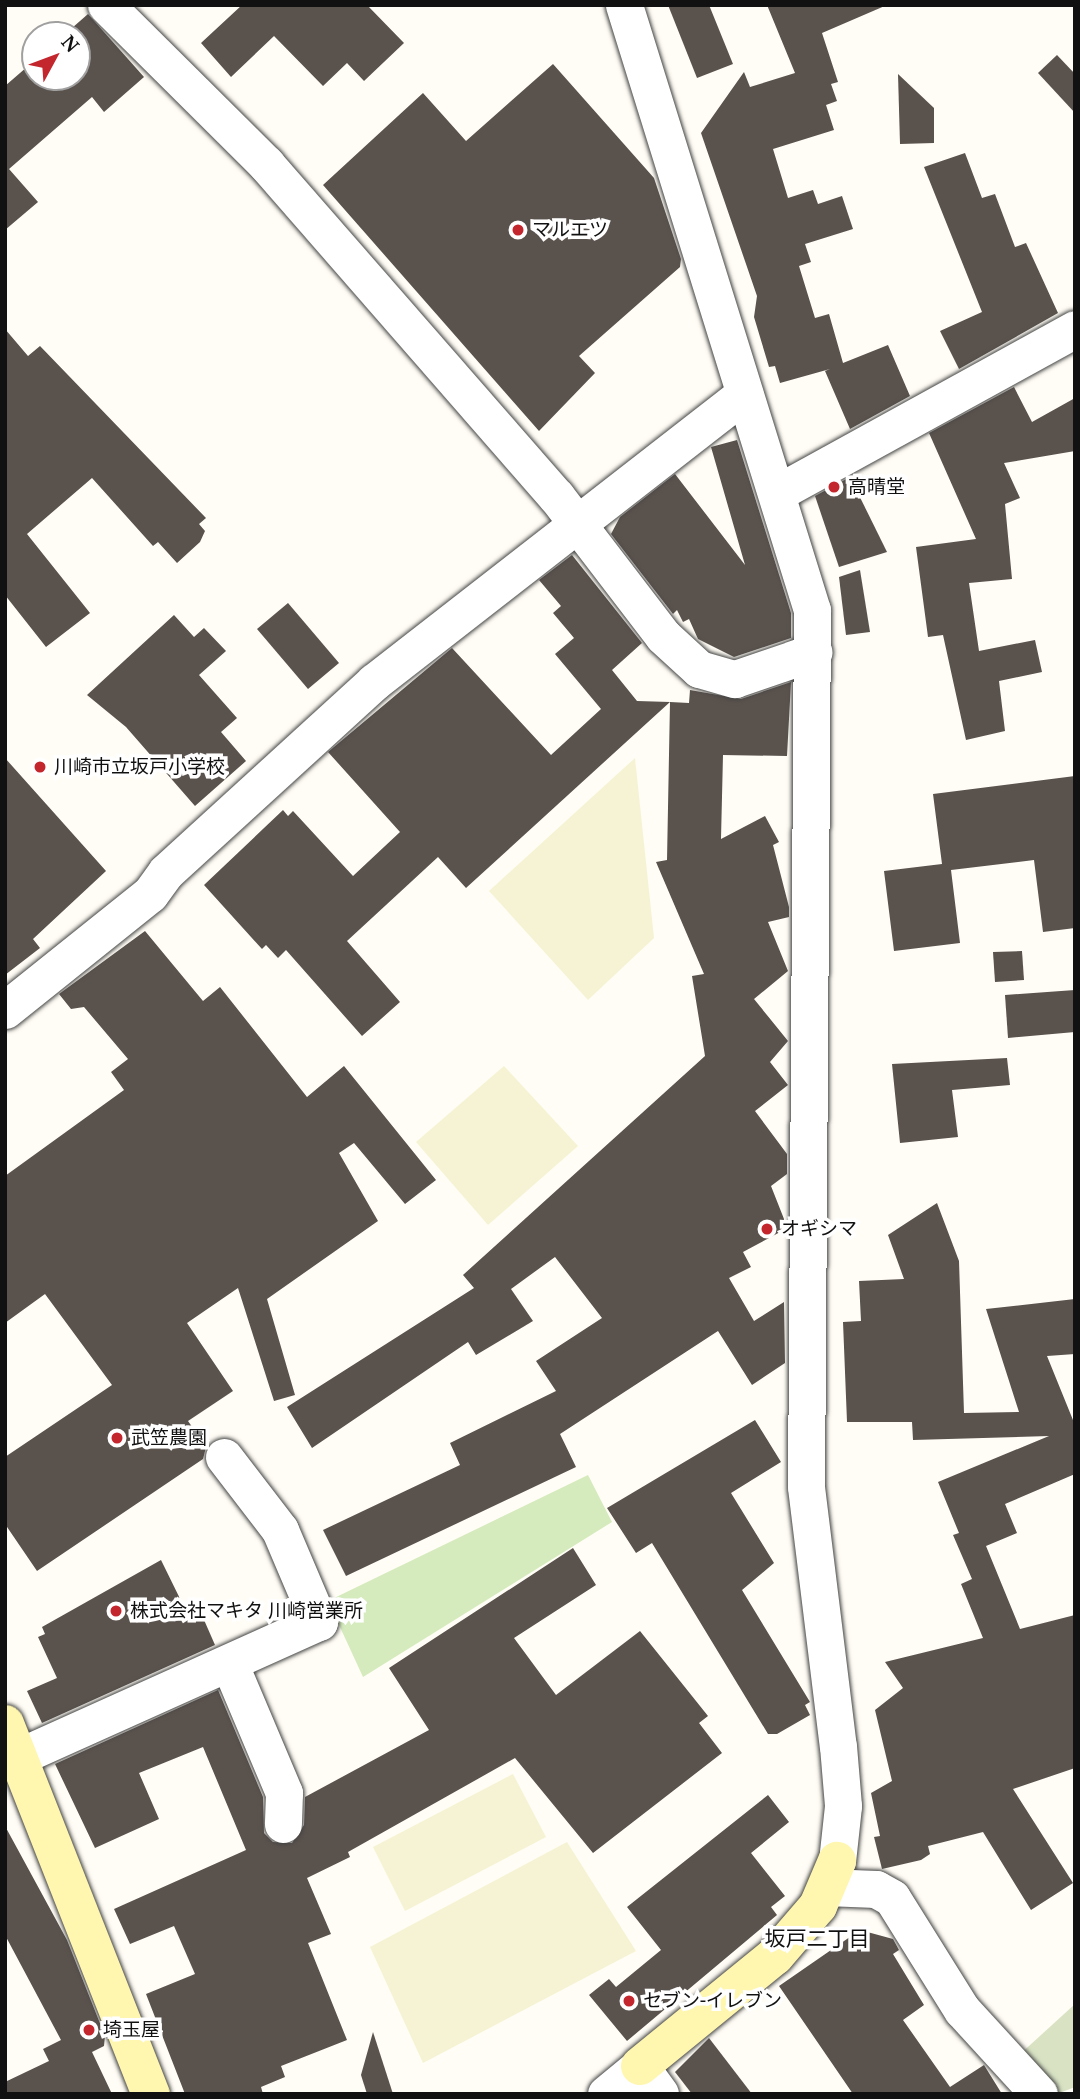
<!DOCTYPE html>
<html>
<head>
<meta charset="utf-8">
<style>
	body { margin:0 }
	#map { position:relative; width:1080px; height:2099px; overflow:hidden; background:#fffdf5; font-family:"Noto Serif","Noto Sans JP",serif }
	div>[style] { position:absolute }
	.farmland>* { inset:0; background:#f6f3d4 }
	.green>* { inset:0; background:#d5ebbd }
	.cemetery>* { inset:0; background:#d9e3c4 }
	.building>* { inset:0; background:#5a524d }
	.roads { filter:drop-shadow(0 0 2px #444) drop-shadow(0 0 2px #444) }
	.street>* { height:37px; margin:-18.5px; padding:0 18.5px; transform-origin:18.5px; border-radius:18.5px; background:#fff }
	.secondary>* { height:38px; margin:-19px; padding:0 19px; transform-origin:19px; border-radius:19px; background:#fff6b0 }
	.dots>* { width:19px; height:19px; translate:-50% -50%; box-sizing:border-box; border:4px solid #fff; border-radius:50% }
	span { translate:-50% -50%; white-space:nowrap; text-align:center; line-height:1.15; -webkit-text-stroke:7px #fff; paint-order:stroke }
	.poi-label { font-size:19px; color:#111 }
	.left { translate:0 -50%; text-align:left }
	.neighbourhood-label { font-size:21px; color:#111 }
	.frame { position:absolute; inset:0; border:7px solid #111; pointer-events:none }
	.north { position:absolute; left:21px; top:21px; width:70px; height:70px; box-sizing:border-box; background:#fff; border:2px solid #a0a0a0; border-radius:50%; rotate:49deg; font-size:19px; font-weight:700; line-height:28px; text-align:center; color:#111 }
	.north::after { content:''; display:block; margin:auto; width:24px; height:32px; background:#c4262e; clip-path:polygon(50% 0,100% 100%,50% 72%,0 100%) }
</style>
</head>
<body>
<div id="map">
	<div class="farmland">
		<div style="clip-path:polygon(635px 758px,654px 938px,588px 1000px,489px 891px)"></div>
		<div style="clip-path:polygon(504px 1066px,578px 1146px,488px 1225px,416px 1142px)"></div>
		<div style="clip-path:polygon(513px 1774px,546px 1837px,405px 1911px,373px 1847px)"></div>
		<div style="clip-path:polygon(567px 1842px,636px 1951px,423px 2063px,370px 1947px)"></div>
	</div>
	<div class="green">
		<div style="clip-path:polygon(588px 1475px,612px 1522px,363px 1677px,328px 1601px)"></div>
	</div>
	<div class="cemetery">
		<div style="clip-path:polygon(1075px 2004px,1075px 2087px,1057px 2094px,1018px 2056px)"></div>
	</div>
	<div class="building">
		<div style="clip-path:polygon(242px 5px,367px 5px,404px 43px,364px 81px,347px 63px,323px 86px,274px 36px,231px 77px,201px 43px)"></div>
		<div style="clip-path:polygon(668px 5px,709px 5px,733px 64px,697px 78px)"></div>
		<div style="clip-path:polygon(767px 5px,887px 5px,822px 33px,838px 82px,831px 84px,837px 101px,826px 105px,834px 130px,773px 149px,788px 198px,813px 190px,818px 204px,842px 196px,853px 229px,805px 244px,811px 262px,799px 266px,815px 318px,829px 314px,843px 363px,888px 345px,910px 396px,850px 429px,825px 371px,830px 369px,780px 383px,775px 366px,769px 367px,754px 317px,757px 296px,701px 133px,744px 72px,750px 87px,795px 73px)"></div>
		<div style="clip-path:polygon(88px 14px,144px 77px,104px 112px,92px 97px,9px 169px,38px 202px,5px 230px,5px 86px,35px 60px,35px 77px,77px 77px,77px 35px,64px 35px)"></div>
		<div style="clip-path:polygon(1057px 55px,1075px 74px,1075px 113px,1038px 73px)"></div>
		<div style="clip-path:polygon(553px 64px,654px 178px,681px 259px,680px 267px,579px 356px,595px 373px,539px 431px,323px 185px,423px 93px,466px 141px)"></div>
		<div style="clip-path:polygon(898px 74px,934px 108px,934px 143px,900px 144px)"></div>
		<div style="clip-path:polygon(965px 153px,982px 198px,995px 194px,1015px 247px,1026px 243px,1058px 313px,959px 369px,940px 331px,982px 312px,924px 167px)"></div>
		<div style="clip-path:polygon(5px 329px,28px 356px,40px 346px,206px 518px,199px 524px,205px 531px,200px 542px,177px 563px,158px 542px,153px 546px,92px 478px,27px 534px,90px 613px,46px 647px,5px 595px)"></div>
		<div style="clip-path:polygon(1014px 387px,1032px 422px,1075px 398px,1075px 451px,1004px 463px,1020px 498px,1005px 504px,1012px 579px,969px 583px,979px 651px,1035px 640px,1042px 672px,999px 681px,1005px 731px,966px 740px,943px 635px,928px 637px,916px 547px,976px 539px,929px 433px)"></div>
		<div style="clip-path:polygon(737px 440px,791px 613px,791px 638px,734px 657px,698px 639px,689px 619px,683px 622px,677px 610px,673px 614px,611px 534px,620px 517px,675px 474px,745px 565px,711px 447px)"></div>
		<div style="clip-path:polygon(850px 477px,887px 552px,839px 567px,815px 496px)"></div>
		<div style="clip-path:polygon(572px 555px,642px 643px,612px 670px,637px 701px,670px 702px,466px 888px,438px 857px,347px 941px,400px 1002px,362px 1036px,286px 950px,278px 958px,266px 945px,262px 949px,204px 885px,283px 810px,288px 816px,293px 811px,353px 876px,400px 832px,328px 752px,452px 648px,551px 755px,601px 709px,555px 654px,574px 638px,553px 613px,561px 606px,539px 580px)"></div>
		<div style="clip-path:polygon(860px 570px,870px 632px,846px 635px,839px 577px)"></div>
		<div style="clip-path:polygon(288px 603px,339px 663px,308px 689px,257px 629px)"></div>
		<div style="clip-path:polygon(174px 615px,194px 637px,204px 628px,226px 651px,199px 675px,237px 718px,221px 732px,246px 761px,195px 806px,126px 727px,87px 695px)"></div>
		<div style="clip-path:polygon(791px 682px,787px 756px,723px 755px,721px 839px,765px 816px,779px 842px,773px 845px,789px 907px,789px 917px,768px 922px,788px 971px,754px 999px,788px 1041px,770px 1062px,788px 1085px,755px 1111px,787px 1154px,787px 1174px,771px 1186px,784px 1219px,782px 1231px,743px 1252px,751px 1267px,729px 1278px,754px 1321px,784px 1302px,785px 1363px,752px 1385px,718px 1331px,560px 1434px,576px 1467px,346px 1576px,323px 1530px,460px 1465px,450px 1443px,556px 1391px,536px 1361px,602px 1318px,555px 1257px,511px 1289px,533px 1321px,476px 1355px,468px 1342px,312px 1448px,287px 1407px,474px 1288px,463px 1275px,705px 1056px,692px 976px,704px 974px,656px 862px,667px 860px,670px 702px,689px 703px,690px 690px,741px 699px)"></div>
		<div style="clip-path:polygon(5px 758px,106px 871px,33px 939px,40px 948px,5px 975px)"></div>
		<div style="clip-path:polygon(1075px 776px,1075px 928px,1043px 932px,1034px 860px,951px 870px,960px 943px,894px 951px,884px 871px,942px 864px,933px 794px)"></div>
		<div style="clip-path:polygon(145px 931px,203px 1001px,220px 987px,307px 1097px,344px 1066px,436px 1180px,405px 1204px,354px 1143px,339px 1153px,378px 1221px,267px 1299px,295px 1395px,274px 1401px,238px 1288px,187px 1323px,233px 1391px,188px 1421px,206px 1447px,203px 1459px,37px 1571px,5px 1524px,5px 1457px,112px 1385px,45px 1294px,5px 1323px,5px 1176px,124px 1090px,111px 1072px,128px 1059px,84px 1007px,71px 1009px,59px 994px)"></div>
		<div style="clip-path:polygon(1022px 951px,1024px 980px,995px 982px,993px 952px)"></div>
		<div style="clip-path:polygon(1075px 990px,1075px 1032px,1008px 1038px,1005px 995px)"></div>
		<div style="clip-path:polygon(1007px 1058px,1010px 1085px,952px 1090px,958px 1137px,900px 1143px,892px 1064px)"></div>
		<div style="clip-path:polygon(937px 1203px,959px 1261px,964px 1413px,1019px 1412px,986px 1309px,1075px 1299px,1075px 1354px,1047px 1356px,1075px 1425px,1075px 1474px,1005px 1504px,1017px 1533px,986px 1546px,1020px 1629px,1075px 1615px,1075px 1768px,1013px 1789px,1073px 1883px,1031px 1910px,983px 1832px,928px 1846px,930px 1854px,921px 1860px,882px 1869px,874px 1837px,880px 1836px,871px 1793px,892px 1781px,875px 1710px,903px 1688px,885px 1662px,983px 1638px,961px 1584px,972px 1579px,953px 1535px,959px 1533px,938px 1482px,1049px 1436px,913px 1440px,912px 1422px,847px 1422px,843px 1322px,861px 1321px,859px 1281px,904px 1279px,888px 1235px)"></div>
		<div style="clip-path:polygon(755px 1420px,781px 1462px,731px 1493px,774px 1563px,742px 1590px,810px 1702px,805px 1705px,810px 1715px,777px 1734px,768px 1734px,652px 1543px,636px 1553px,607px 1508px)"></div>
		<div style="clip-path:polygon(573px 1548px,596px 1585px,514px 1638px,556px 1695px,640px 1631px,708px 1716px,699px 1723px,722px 1753px,593px 1853px,515px 1758px,348px 1852px,350px 1857px,307px 1878px,331px 1934px,308px 1943px,347px 2040px,281px 2066px,285px 2077px,261px 2087px,263px 2094px,185px 2094px,146px 1994px,195px 1974px,174px 1926px,130px 1944px,114px 1909px,246px 1850px,203px 1747px,139px 1773px,159px 1819px,95px 1848px,55px 1764px,218px 1690px,263px 1797px,264px 1833px,273px 1842px,292px 1843px,304px 1825px,305px 1797px,429px 1730px,389px 1668px)"></div>
		<div style="clip-path:polygon(161px 1560px,189px 1617px,201px 1613px,215px 1645px,42px 1723px,27px 1691px,57px 1678px,38px 1637px,45px 1634px,42px 1627px)"></div>
		<div style="clip-path:polygon(768px 1795px,789px 1822px,751px 1853px,785px 1896px,771px 1907px,777px 1915px,627px 2041px,589px 1995px,609px 1979px,616px 1987px,661px 1950px,627px 1907px)"></div>
		<div style="clip-path:polygon(5px 1826px,67px 1940px,105px 2036px,104px 2046px,92px 2052px,112px 2094px,5px 2094px,5px 2082px,49px 2061px,43px 2049px,61px 2040px,5px 1935px)"></div>
		<div style="clip-path:polygon(860px 1930px,893px 1939px,899px 1950px,893px 1954px,924px 2005px,903px 2020px,950px 2087px,984px 2065px,1002px 2094px,853px 2094px,779px 1986px)"></div>
		<div style="clip-path:polygon(373px 2032px,393px 2094px,367px 2094px,361px 2075px)"></div>
		<div style="clip-path:polygon(709px 2038px,752px 2094px,692px 2094px,675px 2072px)"></div>
	</div>
	<div class="roads">
		<div class="street">
			<div style="left:106px;top:5px;width:226px;rotate:44.8deg"></div>
			<div style="left:266px;top:164px;width:441px;rotate:48.9deg"></div>
			<div style="left:556px;top:496px;width:176px;rotate:52.6deg"></div>
			<div style="left:663px;top:636px;width:49px;rotate:42.5deg"></div>
			<div style="left:699px;top:669px;width:37px;rotate:16deg"></div>
			<div style="left:735px;top:679px;width:83px;rotate:-18.9deg"></div>
			<div style="left:624px;top:5px;width:634px;rotate:72.74deg"></div>
			<div style="left:812px;top:610px;width:877px;rotate:90.39deg"></div>
			<div style="left:806px;top:1487px;width:261px;rotate:83deg"></div>
			<div style="left:838px;top:1746px;width:60px;rotate:85.2deg"></div>
			<div style="left:843px;top:1806px;width:55px;rotate:96.2deg"></div>
			<div style="left:777px;top:493px;width:340px;rotate:-28.8deg"></div>
			<div style="left:5px;top:1010px;width:186px;rotate:-38.7deg"></div>
			<div style="left:150px;top:894px;width:27px;rotate:-54deg"></div>
			<div style="left:166px;top:872px;width:282px;rotate:-42.4deg"></div>
			<div style="left:374px;top:682px;width:469px;rotate:-37.9deg"></div>
			<div style="left:230px;top:1665px;width:139px;rotate:67.1deg"></div>
			<div style="left:284px;top:1793px;width:31px;rotate:92deg"></div>
			<div style="left:18px;top:1757px;width:330px;rotate:-24.2deg"></div>
			<div style="left:319px;top:1622px;width:100px;rotate:-113deg"></div>
			<div style="left:280px;top:1530px;width:92px;rotate:-127.5deg"></div>
			<div style="left:826px;top:1887px;width:50px;rotate:2.3deg"></div>
			<div style="left:876px;top:1889px;width:18px;rotate:29deg"></div>
			<div style="left:892px;top:1898px;width:132px;rotate:58deg"></div>
			<div style="left:962px;top:2010px;width:114px;rotate:47.5deg"></div>
			<div style="left:606px;top:2094px;width:44px;rotate:-39.5deg"></div>
			<div style="left:640px;top:2066px;width:34px;rotate:54deg"></div>
		</div>
		<div class="secondary">
			<div style="left:5px;top:1724px;width:398px;rotate:68.5deg"></div>
			<div style="left:640px;top:2066px;width:174px;rotate:-39.2deg"></div>
			<div style="left:775px;top:1956px;width:66px;rotate:-49.3deg"></div>
			<div style="left:818px;top:1906px;width:49px;rotate:-67.1deg"></div>
		</div>
	</div>
	<div class="dots">
		<div style="left:518px;top:230px;background:#c4262e"></div>
		<div style="left:834px;top:487px;background:#c4262e"></div>
		<div style="left:40px;top:767px;background:#c4262e"></div>
		<div style="left:767px;top:1229px;background:#c4262e"></div>
		<div style="left:117px;top:1438px;background:#c4262e"></div>
		<div style="left:116px;top:1611px;background:#c4262e"></div>
		<div style="left:629px;top:2001px;background:#c4262e"></div>
		<div style="left:89px;top:2030px;background:#c4262e"></div>
	</div>
	<div class="poi-label">
		<span class="left" style="left:532px;top:230px">マルエツ</span>
		<span class="left" style="left:848px;top:487px">高晴堂</span>
		<span class="left" style="left:54px;top:767px">川崎市立坂戸小学校</span>
		<span class="left" style="left:781px;top:1229px">オギシマ</span>
		<span class="left" style="left:131px;top:1438px">武笠農園</span>
		<span class="left" style="left:130px;top:1611px">株式会社マキタ 川崎営業所</span>
		<span class="left" style="left:643px;top:2001px">セブン-イレブン</span>
		<span class="left" style="left:103px;top:2030px">埼玉屋</span>
	</div>
	<div class="neighbourhood-label">
		<span style="left:817px;top:1938px">坂戸二丁目</span>
	</div>
	<div class="frame"></div>
	<div class="north">N</div>
</div>
</body>
</html>
